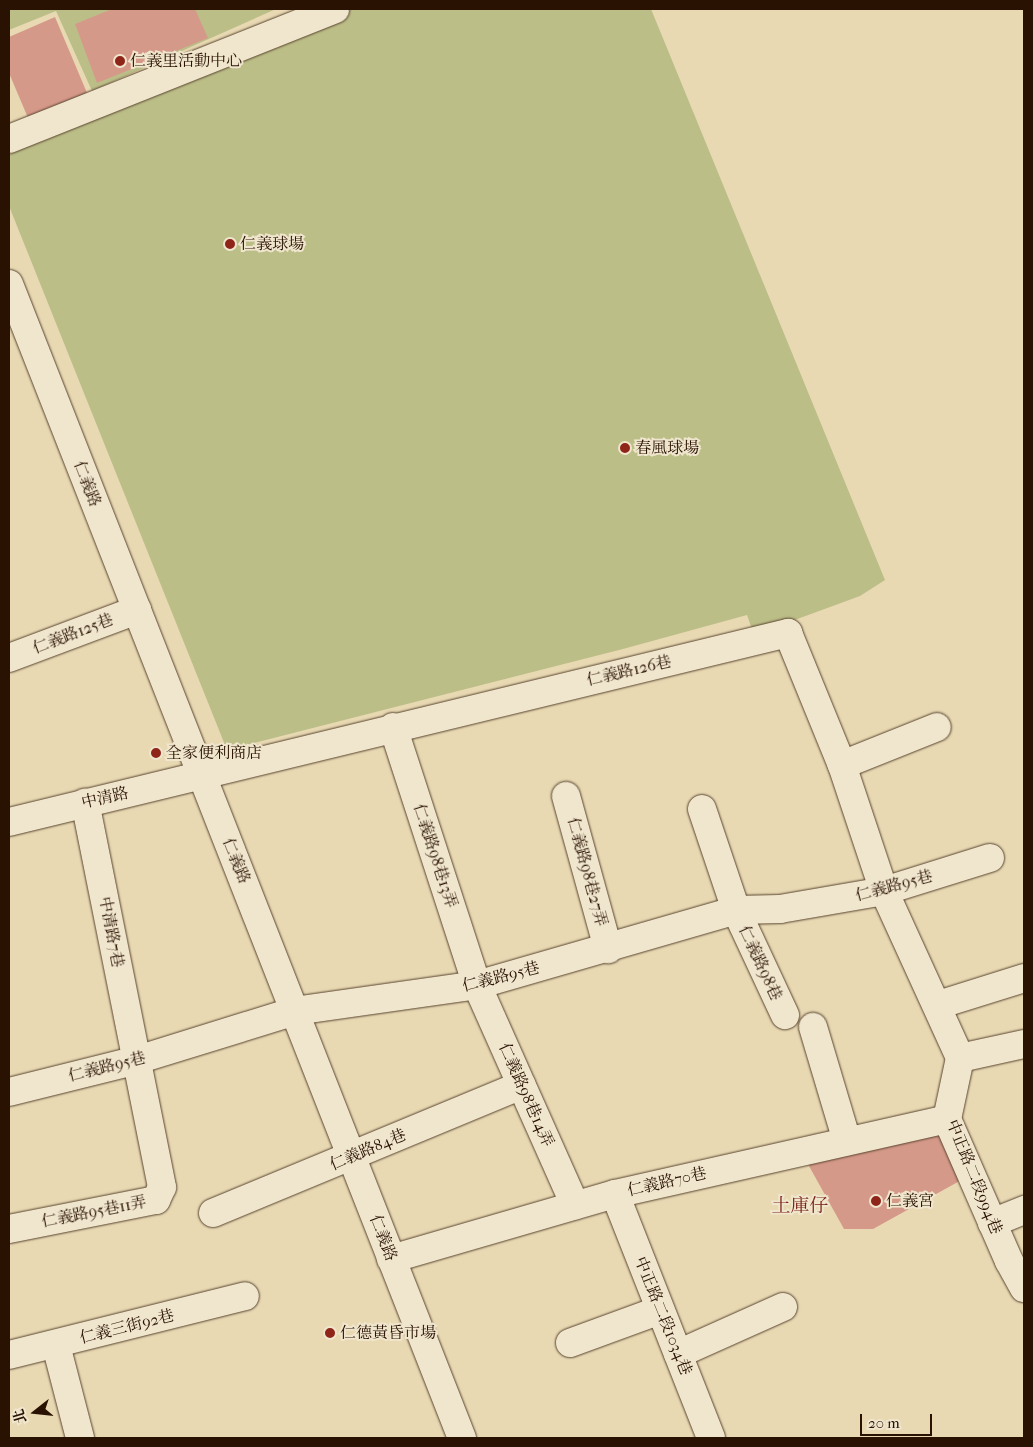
<!DOCTYPE html>
<html>
<head>
<meta charset="utf-8">
<style>
	body { margin:0 }
	#map { position:relative; width:1033px; height:1447px; overflow:hidden; background:#e8d9b3; font-family:"IM FELL French Canon","Noto Serif TC",serif }
	div>[style] { position:absolute }
	.green>* { inset:0; background:#bcbe88 }
	.building>* { inset:0; background:#d59989 }
	.roads { filter:drop-shadow(0 0 1px #59442e) drop-shadow(0 0 1px #59442e) }
	.minor>* { height:28px; margin:-14px; padding:0 14px; transform-origin:14px; border-radius:14px; background:#f0e6ce }
	.dots>* { width:14px; height:14px; translate:-50% -50%; box-sizing:border-box; border:2px solid #f0e6ce; border-radius:50% }
	span { translate:-50% -50%; white-space:nowrap; text-align:center; line-height:1.15; -webkit-text-stroke:4px #f0e6ce; paint-order:stroke }
	.poi-label { font-size:16px; color:#291202 }
	.left { translate:0 -50%; text-align:left }
	.street-label { font-size:16px; color:#291202 }
	.quarter-label { font-size:19px; color:#7a1f14 }
	.frame { position:absolute; inset:0; border:10px solid #291202; pointer-events:none }
	.north { position:absolute; left:10px; top:1387px; width:50px; height:50px; -webkit-text-stroke:4px #f0e6ce; paint-order:stroke; rotate:254deg; font-size:14px; font-weight:700; line-height:20px; text-align:center; color:#291202 }
	.north::after { content:''; display:block; margin:auto; width:18px; height:22px; background:#291202; clip-path:polygon(50% 0,100% 100%,50% 72%,0 100%) }
	.scale { position:absolute; left:860px; top:1414px; width:72px; height:22px; box-sizing:border-box; border:2px solid #291202; border-top:0; padding-left:6px; font-size:15px; line-height:18px; white-space:nowrap; color:#291202; -webkit-text-stroke:4px #f0e6ce; paint-order:stroke }
</style>
</head>
<body>
<div id="map">
	<div class="green">
		<div style="clip-path:polygon(9px 9px,276px 9px,92px 91px,56px 11px,9px 30px)"></div>
		<div style="clip-path:polygon(305px 9px,651px 9px,885px 580px,860px 596px,754px 635px,747px 615px,623px 649px,227px 750px,9px 206px,9px 131px)"></div>
	</div>
	<div class="building">
		<div style="clip-path:polygon(112px 9px,195px 9px,208px 38px,97px 83px,75px 24px)"></div>
		<div style="clip-path:polygon(55px 17px,90px 100px,31px 125px,9px 73px,9px 37px)"></div>
		<div style="clip-path:polygon(957px 1123px,974px 1173px,873px 1229px,844px 1229px,804px 1157px)"></div>
	</div>
	<div class="roads">
		<div class="minor">
			<div style="left:9px;top:139px;width:351px;rotate:-21.7deg"></div>
			<div style="left:9px;top:284px;width:1240px;rotate:68.57deg"></div>
			<div style="left:9px;top:658px;width:137px;rotate:-20.6deg"></div>
			<div style="left:393px;top:727px;width:271px;rotate:72deg"></div>
			<div style="left:477px;top:985px;width:241px;rotate:66deg"></div>
			<div style="left:842px;top:765px;width:102px;rotate:-21.8deg"></div>
			<div style="left:566px;top:796px;width:159px;rotate:74.6deg"></div>
			<div style="left:702px;top:809px;width:107px;rotate:71.4deg"></div>
			<div style="left:736px;top:910px;width:116px;rotate:65deg"></div>
			<div style="left:9px;top:822px;width:802px;rotate:-13.64deg"></div>
			<div style="left:788px;top:633px;width:143px;rotate:67.8deg"></div>
			<div style="left:842px;top:765px;width:133px;rotate:71.6deg"></div>
			<div style="left:884px;top:891px;width:183px;rotate:65.5deg"></div>
			<div style="left:960px;top:1058px;width:62px;rotate:102deg"></div>
			<div style="left:947px;top:1119px;width:155px;rotate:66.4deg"></div>
			<div style="left:1009px;top:1261px;width:31px;rotate:61deg"></div>
			<div style="left:938px;top:1005px;width:90px;rotate:-17.4deg"></div>
			<div style="left:813px;top:1027px;width:119px;rotate:73.4deg"></div>
			<div style="left:960px;top:1058px;width:66px;rotate:-12.3deg"></div>
			<div style="left:9px;top:1092px;width:132px;rotate:-14deg"></div>
			<div style="left:137px;top:1060px;width:165px;rotate:-17.2deg"></div>
			<div style="left:295px;top:1011px;width:184px;rotate:-8.1deg"></div>
			<div style="left:477px;top:985px;width:270px;rotate:-16.1deg"></div>
			<div style="left:736px;top:910px;width:44px;rotate:-1.3deg"></div>
			<div style="left:780px;top:909px;width:106px;rotate:-9.8deg"></div>
			<div style="left:884px;top:891px;width:111px;rotate:-17.3deg"></div>
			<div style="left:615px;top:1194px;width:262px;rotate:68.5deg"></div>
			<div style="left:213px;top:1213px;width:334px;rotate:-22.5deg"></div>
			<div style="left:992px;top:1223px;width:35px;rotate:-22deg"></div>
			<div style="left:9px;top:1229px;width:150px;rotate:-11.2deg"></div>
			<div style="left:156px;top:1200px;width:14px;rotate:-65deg"></div>
			<div style="left:162px;top:1187px;width:392px;rotate:-101.3deg"></div>
			<div style="left:391px;top:1259px;width:233px;rotate:-16.2deg"></div>
			<div style="left:615px;top:1194px;width:340px;rotate:-12.7deg"></div>
			<div style="left:570px;top:1343px;width:96px;rotate:-20.1deg"></div>
			<div style="left:56px;top:1345px;width:96px;rotate:75.5deg"></div>
			<div style="left:678px;top:1354px;width:115px;rotate:-24.1deg"></div>
			<div style="left:9px;top:1355px;width:243px;rotate:-14deg"></div>
		</div>
	</div>
	<div class="dots">
		<div style="left:120px;top:61px;background:#8f2418"></div>
		<div style="left:230px;top:244px;background:#8f2418"></div>
		<div style="left:625px;top:448px;background:#8f2418"></div>
		<div style="left:156px;top:753px;background:#8f2418"></div>
		<div style="left:876px;top:1201px;background:#8f2418"></div>
		<div style="left:330px;top:1333px;background:#8f2418"></div>
	</div>
	<div class="poi-label">
		<span class="left" style="left:130px;top:61px">仁義里活動中心</span>
		<span class="left" style="left:240px;top:244px">仁義球場</span>
		<span class="left" style="left:635px;top:448px">春風球場</span>
		<span class="left" style="left:166px;top:753px">全家便利商店</span>
		<span class="left" style="left:886px;top:1201px">仁義宮</span>
		<span class="left" style="left:340px;top:1333px">仁德黃昏市場</span>
	</div>
	<div class="street-label">
		<span style="left:87px;top:484px;rotate:69deg">仁義路</span>
		<span style="left:73px;top:634px;rotate:-21deg">仁義路125巷</span>
		<span style="left:629px;top:671px;rotate:-13deg">仁義路126巷</span>
		<span style="left:105px;top:798px;rotate:-13deg">中清路</span>
		<span style="left:435px;top:856px;rotate:72deg">仁義路98巷13弄</span>
		<span style="left:236px;top:861px;rotate:68deg">仁義路</span>
		<span style="left:587px;top:872px;rotate:75deg">仁義路98巷27弄</span>
		<span style="left:894px;top:886px;rotate:-15deg">仁義路95巷</span>
		<span style="left:111px;top:932px;rotate:79deg">中清路7巷</span>
		<span style="left:760px;top:963px;rotate:65deg">仁義路98巷</span>
		<span style="left:501px;top:977px;rotate:-14deg">仁義路95巷</span>
		<span style="left:107px;top:1067px;rotate:-14deg">仁義路95巷</span>
		<span style="left:526px;top:1095px;rotate:66deg">仁義路98巷14弄</span>
		<span style="left:368px;top:1150px;rotate:-23deg">仁義路84巷</span>
		<span style="left:974px;top:1177px;rotate:68deg">中正路二段994巷</span>
		<span style="left:667px;top:1182px;rotate:-13deg">仁義路70巷</span>
		<span style="left:94px;top:1212px;rotate:-11deg">仁義路95巷11弄</span>
		<span style="left:383px;top:1238px;rotate:69deg">仁義路</span>
		<span style="left:663px;top:1316px;rotate:68deg">中正路二段1034巷</span>
		<span style="left:127px;top:1327px;rotate:-14deg">仁義三街92巷</span>
	</div>
	<div class="quarter-label">
		<span style="left:800px;top:1207px">土庫仔</span>
	</div>
	<div class="frame"></div>
	<div class="north">北</div>
	<div class="scale">20 m</div>
</div>
</body>
</html>
